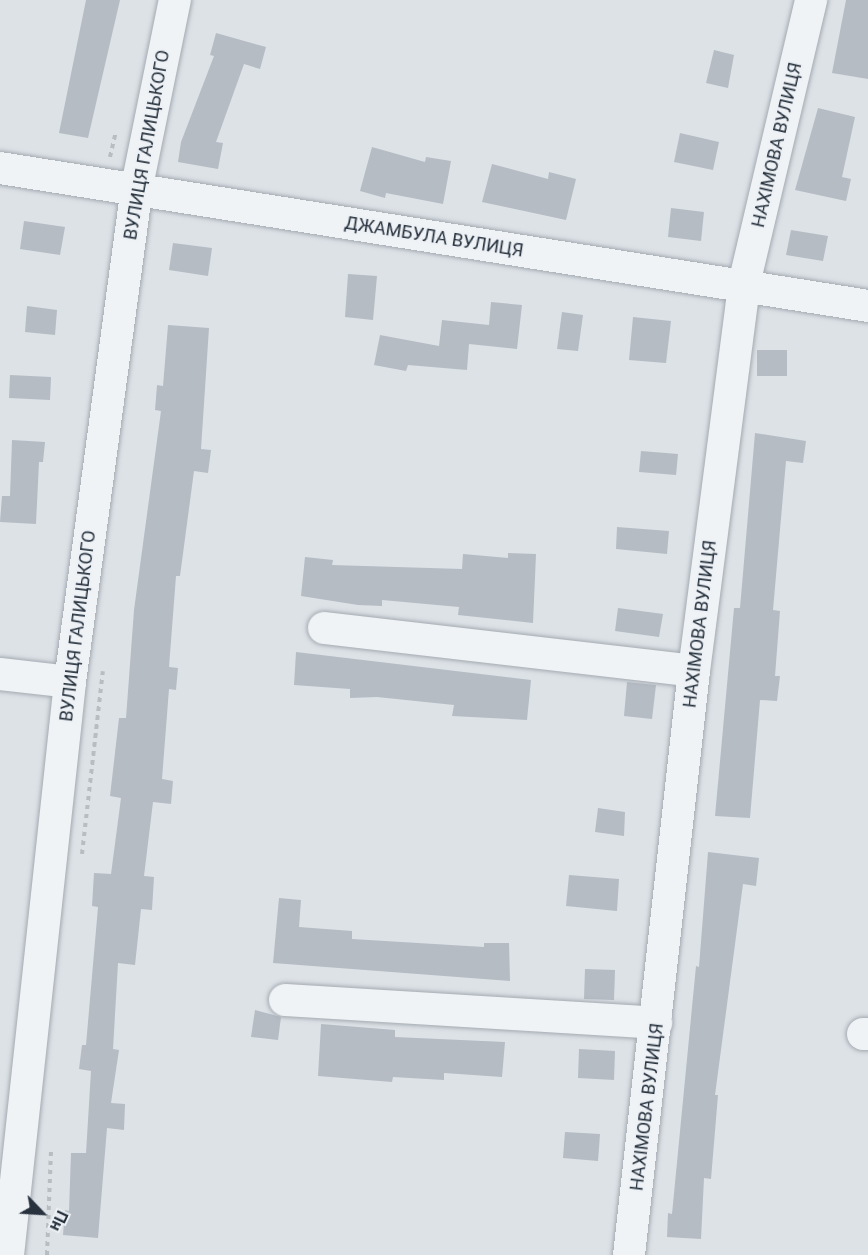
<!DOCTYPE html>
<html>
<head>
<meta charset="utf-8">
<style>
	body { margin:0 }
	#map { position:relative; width:868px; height:1255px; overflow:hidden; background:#dde2e7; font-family:Roboto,sans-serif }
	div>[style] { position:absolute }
	.building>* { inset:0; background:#b5bcc4 }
	.path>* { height:4px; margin-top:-2px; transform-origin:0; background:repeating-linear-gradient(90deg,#b8bdc2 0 4.5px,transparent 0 9px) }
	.roads { filter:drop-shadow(0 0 2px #a3aab1) drop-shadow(0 0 2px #a3aab1) }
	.minor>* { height:32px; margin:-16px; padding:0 16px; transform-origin:16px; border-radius:16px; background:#f0f3f6 }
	span { translate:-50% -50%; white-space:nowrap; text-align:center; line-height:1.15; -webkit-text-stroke:4.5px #edf1f5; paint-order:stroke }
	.street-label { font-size:18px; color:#27323e }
	.north { position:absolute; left:12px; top:1183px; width:60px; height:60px; -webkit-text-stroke:4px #edf1f5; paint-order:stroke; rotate:115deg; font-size:16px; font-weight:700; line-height:24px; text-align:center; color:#27323e }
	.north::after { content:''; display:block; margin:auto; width:21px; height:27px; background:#27323e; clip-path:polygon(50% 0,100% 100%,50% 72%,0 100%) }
</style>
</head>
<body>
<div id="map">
	<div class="building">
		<div style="clip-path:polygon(86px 0,120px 0,88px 138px,59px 133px)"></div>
		<div style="clip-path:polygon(846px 0,868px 0,868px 79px,832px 73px)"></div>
		<div style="clip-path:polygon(216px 33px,266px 47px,260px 69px,244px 64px,216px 142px,223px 143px,218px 169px,178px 162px,181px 142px,214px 56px,210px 55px)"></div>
		<div style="clip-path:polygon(714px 50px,734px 55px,728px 88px,706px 83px)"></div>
		<div style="clip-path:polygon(818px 108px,855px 117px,842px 177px,851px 179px,846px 201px,795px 190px)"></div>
		<div style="clip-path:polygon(680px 133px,719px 142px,713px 170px,674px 162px)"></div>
		<div style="clip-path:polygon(372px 147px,425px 162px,426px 157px,451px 161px,443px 204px,386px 193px,385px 198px,360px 191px)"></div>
		<div style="clip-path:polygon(492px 164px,548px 179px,549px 172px,576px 179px,566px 220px,482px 202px)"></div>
		<div style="clip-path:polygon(671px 208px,704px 212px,701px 241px,668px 237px)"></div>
		<div style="clip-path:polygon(24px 221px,65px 227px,60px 255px,20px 249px)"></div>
		<div style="clip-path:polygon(791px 230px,828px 236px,823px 261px,786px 255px)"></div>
		<div style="clip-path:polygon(173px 243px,212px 248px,208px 276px,169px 270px)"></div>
		<div style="clip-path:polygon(348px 274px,377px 276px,373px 320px,345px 317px)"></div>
		<div style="clip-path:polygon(491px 302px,522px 305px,517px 349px,469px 344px,467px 370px,408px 365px,406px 371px,374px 365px,380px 335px,439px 346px,442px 320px,489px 325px)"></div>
		<div style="clip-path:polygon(27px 306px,57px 310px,55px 335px,25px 332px)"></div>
		<div style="clip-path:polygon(562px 312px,583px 315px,578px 351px,557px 349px)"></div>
		<div style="clip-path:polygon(633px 317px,671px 321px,666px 363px,629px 360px)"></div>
		<div style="clip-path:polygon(168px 325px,209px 328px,201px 449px,211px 450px,208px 473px,194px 471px,180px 576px,176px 576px,169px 667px,178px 668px,176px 690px,169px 689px,162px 779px,173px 781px,171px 804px,153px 802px,144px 876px,154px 877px,152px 910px,141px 909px,135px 965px,118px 963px,113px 1049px,119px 1050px,111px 1103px,125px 1104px,124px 1130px,107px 1128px,98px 1238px,63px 1235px,65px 1210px,69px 1211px,71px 1153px,86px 1153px,91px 1071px,79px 1069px,82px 1045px,86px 1045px,98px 907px,92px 906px,94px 873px,111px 874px,121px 798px,110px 796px,119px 718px,126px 718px,134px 610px,161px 411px,155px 410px,157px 385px,163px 386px)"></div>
		<div style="clip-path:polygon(757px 350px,787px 350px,787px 376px,757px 376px)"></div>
		<div style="clip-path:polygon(10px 375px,51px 377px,50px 400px,9px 398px)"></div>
		<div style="clip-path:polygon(755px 433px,806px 441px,803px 463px,786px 461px,773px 610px,780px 611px,775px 676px,780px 676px,777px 701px,760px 700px,750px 818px,715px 816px,734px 608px,740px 608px)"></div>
		<div style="clip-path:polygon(12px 440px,45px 442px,43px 462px,39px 462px,36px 524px,0 522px,2px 496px,10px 496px)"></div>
		<div style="clip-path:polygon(641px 451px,678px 454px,676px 475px,639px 472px)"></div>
		<div style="clip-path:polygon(617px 527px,669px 531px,667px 554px,616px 549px)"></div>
		<div style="clip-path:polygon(508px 553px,536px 554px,533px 623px,458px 615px,459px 607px,382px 600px,382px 606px,358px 605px,301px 596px,305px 557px,333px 560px,332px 565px,462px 569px,463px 554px,508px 558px)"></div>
		<div style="clip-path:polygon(618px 608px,663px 614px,659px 637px,615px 631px)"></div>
		<div style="clip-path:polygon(296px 652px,531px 680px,527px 720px,452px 716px,454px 705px,377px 697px,350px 698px,350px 689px,294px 685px)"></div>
		<div style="clip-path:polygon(627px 682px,656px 685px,652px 719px,624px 716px)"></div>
		<div style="clip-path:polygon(598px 808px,625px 812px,624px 836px,595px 832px)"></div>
		<div style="clip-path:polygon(708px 852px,759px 858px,756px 886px,743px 884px,715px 1095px,718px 1095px,711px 1179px,704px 1178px,701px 1239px,667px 1237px,668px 1213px,672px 1214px,696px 966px,699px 967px)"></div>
		<div style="clip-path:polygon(569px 875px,619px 879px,617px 911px,566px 906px)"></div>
		<div style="clip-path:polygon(279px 898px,301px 900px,299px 927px,352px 931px,352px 939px,484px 947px,484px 943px,509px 943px,510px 981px,273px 963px)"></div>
		<div style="clip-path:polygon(585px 969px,615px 970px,614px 1000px,584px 999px)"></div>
		<div style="clip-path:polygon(255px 1010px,281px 1017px,278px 1040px,251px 1037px)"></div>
		<div style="clip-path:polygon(321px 1024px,395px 1030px,395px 1037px,505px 1042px,502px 1077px,444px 1073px,444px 1080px,393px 1077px,392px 1082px,318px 1076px)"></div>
		<div style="clip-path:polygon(579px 1049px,615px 1051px,614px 1080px,578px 1078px)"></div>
		<div style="clip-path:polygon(565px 1132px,600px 1134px,598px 1161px,563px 1158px)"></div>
	</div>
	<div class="path">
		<div style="left:110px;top:157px;width:23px;rotate:-77deg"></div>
		<div style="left:82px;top:854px;width:184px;rotate:-83.5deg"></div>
		<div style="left:47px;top:1255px;width:104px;rotate:-87.8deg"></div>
	</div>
	<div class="roads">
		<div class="minor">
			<div style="left:0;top:168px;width:879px;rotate:9.03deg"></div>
			<div style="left:324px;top:628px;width:372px;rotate:6.6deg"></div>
			<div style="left:0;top:674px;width:70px;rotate:6.5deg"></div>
			<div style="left:285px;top:1000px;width:372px;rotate:3.5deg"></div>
			<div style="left:863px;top:1034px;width:5px"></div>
			<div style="left:8px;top:1255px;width:576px;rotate:-83.82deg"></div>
			<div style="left:70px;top:682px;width:495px;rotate:-82.3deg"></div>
			<div style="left:136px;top:191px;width:195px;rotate:-78.5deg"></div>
			<div style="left:629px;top:1255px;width:588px;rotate:-83.65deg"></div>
			<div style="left:694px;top:671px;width:390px;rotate:-82.6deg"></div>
			<div style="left:744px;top:284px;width:292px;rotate:-76.7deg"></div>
		</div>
	</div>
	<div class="street-label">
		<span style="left:147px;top:145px;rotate:-80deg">ВУЛИЦЯ ГАЛИЦЬКОГО</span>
		<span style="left:777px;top:145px;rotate:-77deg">НАХІМОВА ВУЛИЦЯ</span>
		<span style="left:434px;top:237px;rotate:9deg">ДЖАМБУЛА ВУЛИЦЯ</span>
		<span style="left:700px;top:624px;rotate:-83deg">НАХІМОВА ВУЛИЦЯ</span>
		<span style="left:78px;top:626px;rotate:-83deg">ВУЛИЦЯ ГАЛИЦЬКОГО</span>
		<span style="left:647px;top:1107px;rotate:-83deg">НАХІМОВА ВУЛИЦЯ</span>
	</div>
	<div class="north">Пн</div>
</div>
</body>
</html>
